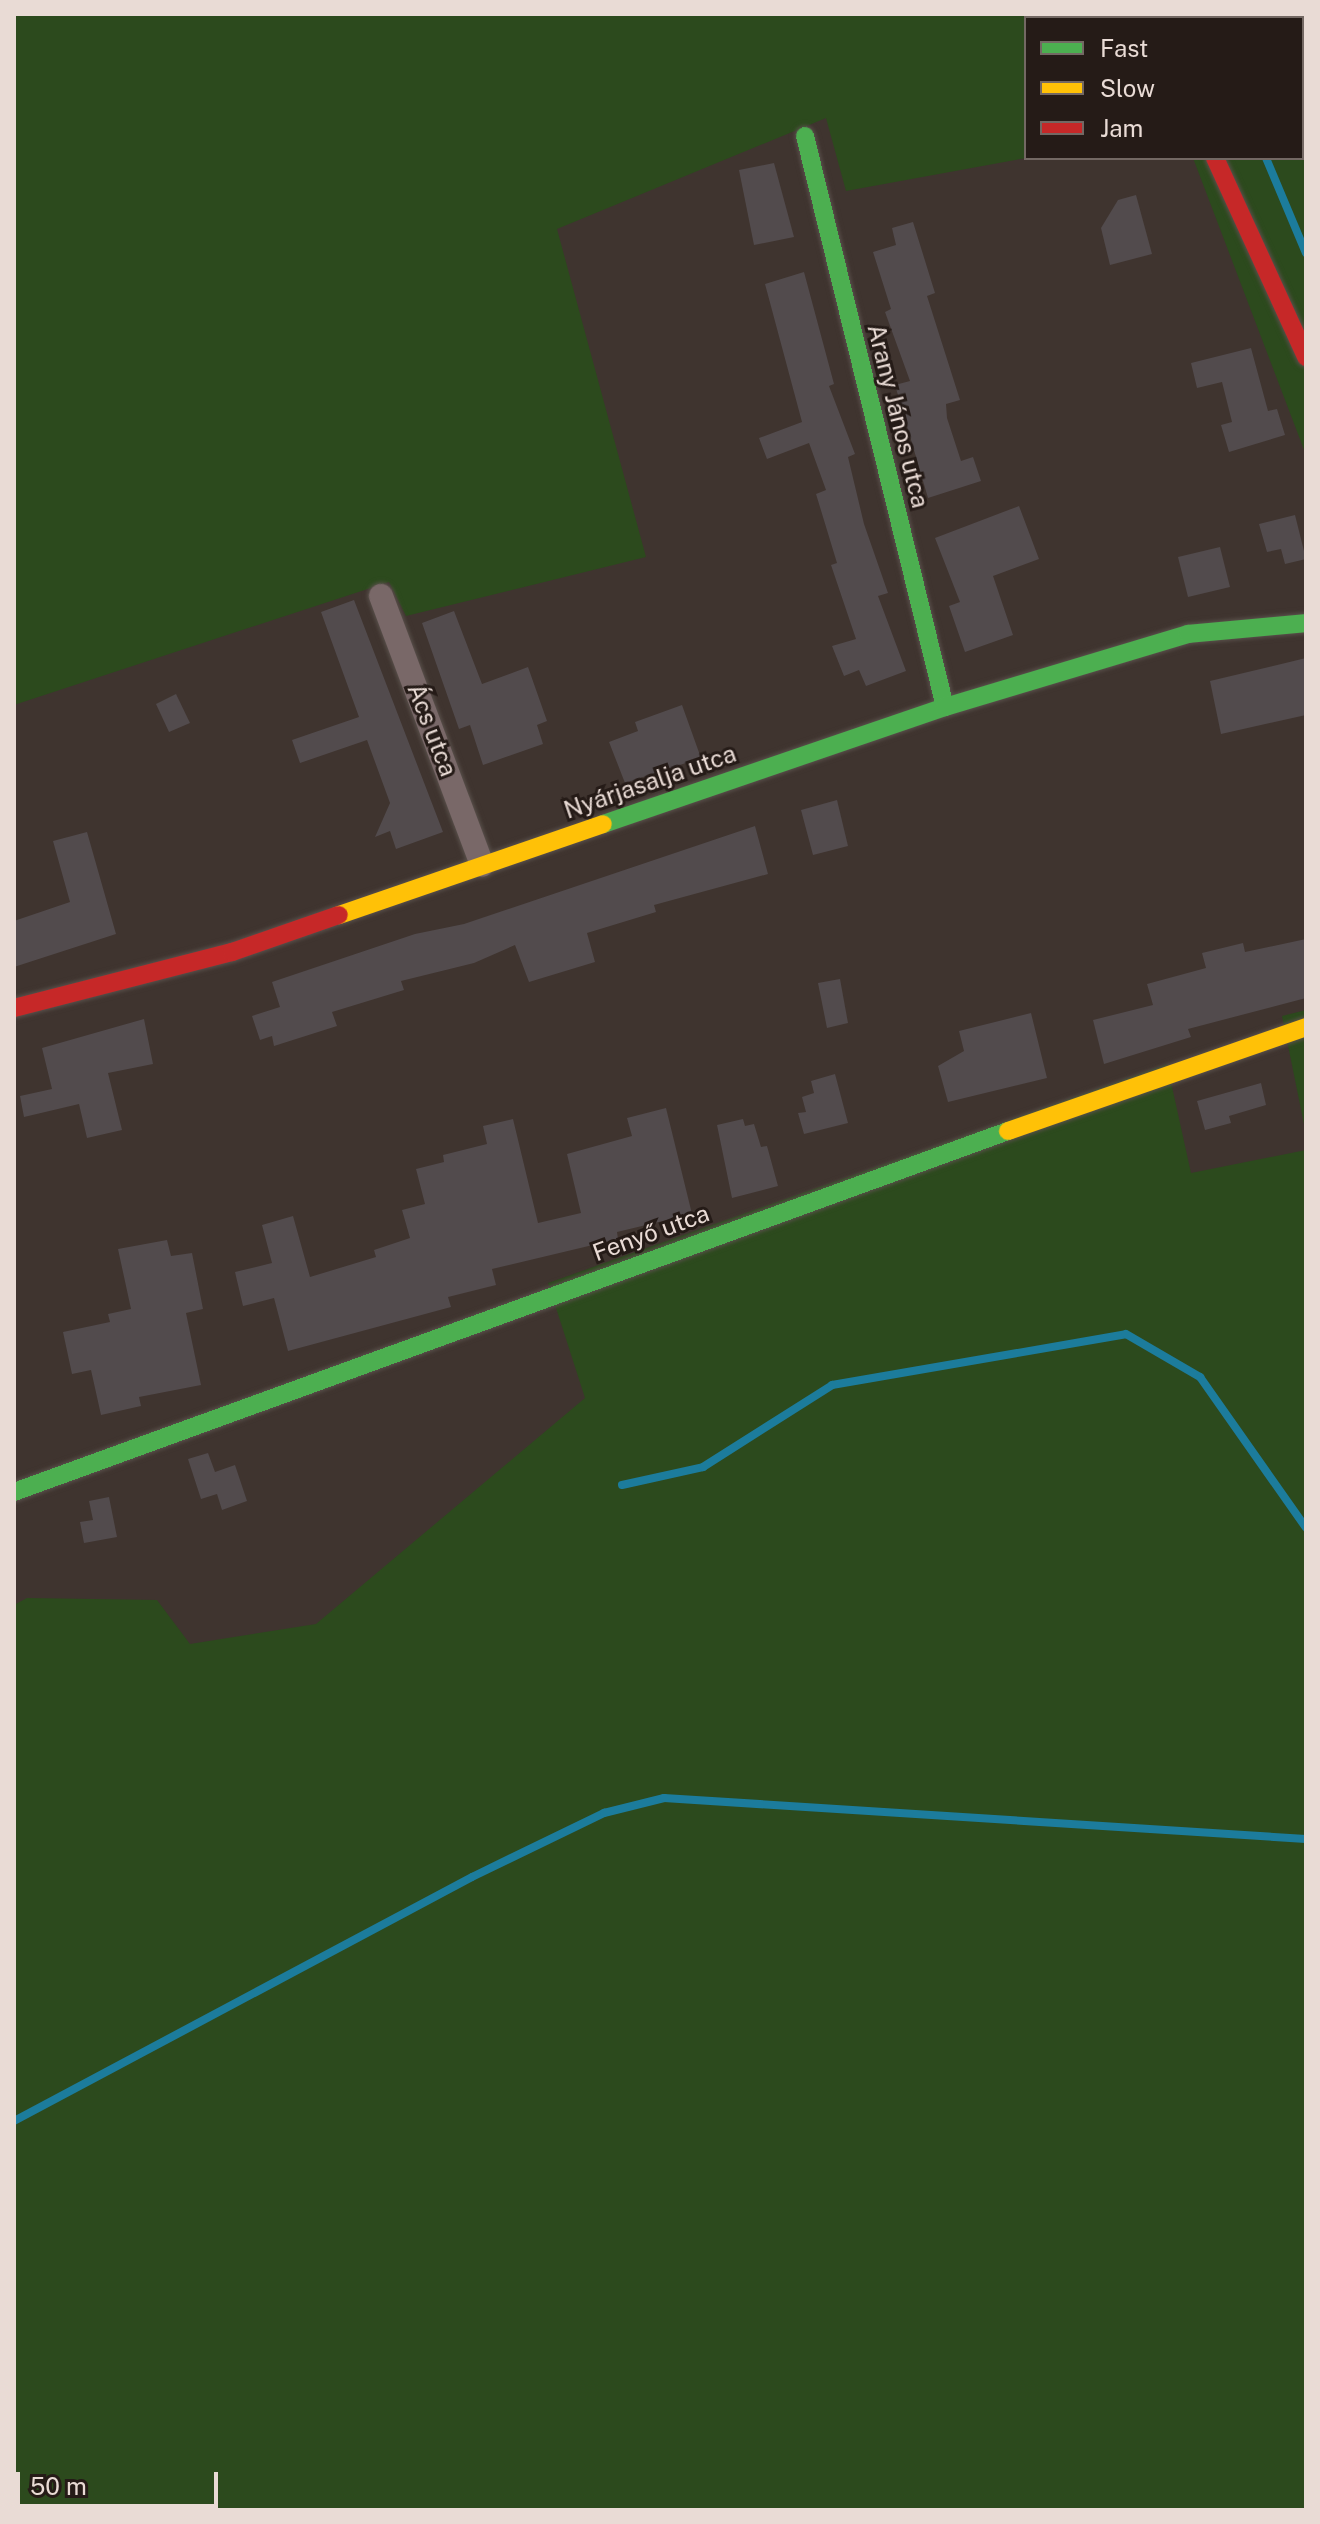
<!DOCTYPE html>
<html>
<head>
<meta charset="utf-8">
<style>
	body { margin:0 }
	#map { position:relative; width:1320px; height:2524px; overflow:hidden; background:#3f342f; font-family:"Public Sans",sans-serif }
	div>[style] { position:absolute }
	.green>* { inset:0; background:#2c4a1d }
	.stream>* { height:8px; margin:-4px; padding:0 4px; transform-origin:4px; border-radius:4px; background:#1c7c9c }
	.building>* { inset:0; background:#524b4d }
	.roads { filter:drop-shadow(0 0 2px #59504b) drop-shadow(0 0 2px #59504b) }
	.street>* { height:24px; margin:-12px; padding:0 12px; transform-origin:12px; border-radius:12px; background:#796868 }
	.fast>* { height:18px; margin:-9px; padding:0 9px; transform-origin:9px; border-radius:9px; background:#4caf50 }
	.slow>* { height:18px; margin:-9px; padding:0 9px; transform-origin:9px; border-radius:9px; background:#ffc107 }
	.jam>* { height:18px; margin:-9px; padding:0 9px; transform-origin:9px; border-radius:9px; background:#c62828 }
	span { translate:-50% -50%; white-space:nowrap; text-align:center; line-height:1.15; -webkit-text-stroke:6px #251b17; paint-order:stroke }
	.street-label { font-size:24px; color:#e9dbd5 }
	.frame { position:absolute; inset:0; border:16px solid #e9dbd5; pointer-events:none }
	.legend { position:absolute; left:1024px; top:16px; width:280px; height:144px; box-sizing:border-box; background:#251b17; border:2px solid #736863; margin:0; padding:10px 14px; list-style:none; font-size:24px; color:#e9dbd5 }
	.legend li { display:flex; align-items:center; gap:16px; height:40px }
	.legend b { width:40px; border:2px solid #736863 }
	.scale { position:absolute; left:16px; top:2472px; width:202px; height:36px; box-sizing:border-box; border:4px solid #e9dbd5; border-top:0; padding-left:10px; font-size:24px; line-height:28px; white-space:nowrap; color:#e9dbd5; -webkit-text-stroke:6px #251b17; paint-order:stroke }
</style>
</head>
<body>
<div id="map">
	<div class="green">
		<div style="clip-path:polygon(14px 14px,1295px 14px,1296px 18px,1026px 18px,1026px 158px,846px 191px,826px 118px,557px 229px,646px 557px,406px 616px,389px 582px,14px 705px)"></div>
		<div style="clip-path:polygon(1302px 60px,1306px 71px,1306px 455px,1193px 158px,1302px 158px)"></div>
		<div style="clip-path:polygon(1306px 1010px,1306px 1134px,1282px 1016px)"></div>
		<div style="clip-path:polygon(1167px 1064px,1191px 1173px,1306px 1150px,1306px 2510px,14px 2510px,14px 1605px,27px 1598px,157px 1600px,190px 1644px,316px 1624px,585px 1398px,548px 1283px)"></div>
	</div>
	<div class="stream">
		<div style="left:1266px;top:158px;width:103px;rotate:67.2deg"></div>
		<div style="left:622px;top:1485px;width:83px;rotate:-12.5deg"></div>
		<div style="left:703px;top:1467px;width:153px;rotate:-32.4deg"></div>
		<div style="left:832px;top:1385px;width:298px;rotate:-9.8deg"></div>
		<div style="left:1126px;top:1334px;width:86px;rotate:30.2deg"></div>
		<div style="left:1200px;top:1377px;width:184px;rotate:54.9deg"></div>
		<div style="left:14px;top:2121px;width:519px;rotate:-28.05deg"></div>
		<div style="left:472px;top:1877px;width:147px;rotate:-25.9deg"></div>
		<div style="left:604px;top:1813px;width:62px;rotate:-14deg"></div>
		<div style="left:664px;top:1798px;width:643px;rotate:3.65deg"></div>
	</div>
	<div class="building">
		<div style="clip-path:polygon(774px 163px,794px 237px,754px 245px,739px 170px)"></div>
		<div style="clip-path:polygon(1136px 195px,1152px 254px,1110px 265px,1101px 228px,1118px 200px)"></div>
		<div style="clip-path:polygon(913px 222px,935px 293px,927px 296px,960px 400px,946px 404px,947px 418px,961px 461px,973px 457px,981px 481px,928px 498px,895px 385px,910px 381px,885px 312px,891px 309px,873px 252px,896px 245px,892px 228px)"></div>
		<div style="clip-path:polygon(804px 272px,834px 384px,829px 386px,855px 454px,848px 457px,864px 524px,888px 593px,878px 596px,906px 671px,866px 686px,859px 670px,844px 676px,832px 646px,856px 639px,831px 565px,837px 563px,816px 494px,826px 490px,809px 443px,767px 459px,759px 438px,802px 422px,765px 284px)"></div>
		<div style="clip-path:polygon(1251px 348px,1268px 411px,1277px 409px,1285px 435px,1229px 452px,1221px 425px,1232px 422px,1222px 382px,1197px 388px,1191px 363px)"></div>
		<div style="clip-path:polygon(1019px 506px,1039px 559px,993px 576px,1013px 635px,965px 652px,949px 606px,960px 602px,935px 538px)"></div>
		<div style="clip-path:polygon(1295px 515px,1306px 559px,1285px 564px,1281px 549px,1267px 552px,1259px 524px)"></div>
		<div style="clip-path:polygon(1220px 547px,1230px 587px,1188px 597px,1178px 557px)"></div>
		<div style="clip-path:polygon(354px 600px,443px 832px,396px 849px,390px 831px,375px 837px,390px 803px,367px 740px,300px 763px,292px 740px,359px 717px,321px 612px)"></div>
		<div style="clip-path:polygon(454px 611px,482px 684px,528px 667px,547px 721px,537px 725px,543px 744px,483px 765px,470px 725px,459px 729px,422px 623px)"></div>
		<div style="clip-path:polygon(1306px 658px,1306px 715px,1221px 734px,1210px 681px)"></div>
		<div style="clip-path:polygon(176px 694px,190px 723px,169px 732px,156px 704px)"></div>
		<div style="clip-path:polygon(682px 705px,701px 758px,625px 783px,609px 742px,638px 731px,635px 722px)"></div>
		<div style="clip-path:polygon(837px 800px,848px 846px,813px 855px,801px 810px)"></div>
		<div style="clip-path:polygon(755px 826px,768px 874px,654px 905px,656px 912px,587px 933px,595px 962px,529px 982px,515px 945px,474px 963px,401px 981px,404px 990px,332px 1012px,337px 1026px,274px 1046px,272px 1036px,260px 1040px,252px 1016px,280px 1007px,272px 982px,415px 934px,464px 924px)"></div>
		<div style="clip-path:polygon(87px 832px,116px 934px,14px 967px,14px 921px,70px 902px,53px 841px)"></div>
		<div style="clip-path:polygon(1306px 939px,1306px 998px,1188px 1029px,1191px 1037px,1104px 1064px,1093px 1020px,1153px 1005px,1147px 984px,1206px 968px,1202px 953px,1243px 943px,1245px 952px)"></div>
		<div style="clip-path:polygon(840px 979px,848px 1023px,827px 1028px,818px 983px)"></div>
		<div style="clip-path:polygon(1031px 1013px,1047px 1078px,948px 1102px,938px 1066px,964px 1051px,959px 1031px)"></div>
		<div style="clip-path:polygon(144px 1019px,153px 1064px,108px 1073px,122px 1130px,87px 1138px,79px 1104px,24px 1117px,20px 1096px,52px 1089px,42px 1048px)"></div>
		<div style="clip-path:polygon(835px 1074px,848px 1123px,804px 1134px,798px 1113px,806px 1112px,802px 1097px,814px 1093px,811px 1081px)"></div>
		<div style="clip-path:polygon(1261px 1083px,1266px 1105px,1229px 1116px,1231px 1123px,1205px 1130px,1197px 1101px)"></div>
		<div style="clip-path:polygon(666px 1108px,692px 1214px,617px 1232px,618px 1239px,492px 1269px,496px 1285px,448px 1297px,451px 1307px,288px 1351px,274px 1298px,243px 1306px,235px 1272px,272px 1263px,262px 1225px,293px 1216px,310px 1277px,376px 1257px,374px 1250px,410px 1238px,402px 1210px,425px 1204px,416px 1169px,444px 1162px,443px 1155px,487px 1144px,483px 1126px,513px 1119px,538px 1223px,581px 1213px,567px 1154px,632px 1136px,627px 1118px)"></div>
		<div style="clip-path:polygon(743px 1119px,745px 1126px,754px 1124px,761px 1147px,767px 1146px,778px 1186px,732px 1198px,717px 1125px)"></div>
		<div style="clip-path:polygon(167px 1240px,171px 1256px,192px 1253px,203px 1309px,186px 1313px,201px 1385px,139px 1397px,141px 1406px,101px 1415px,91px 1370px,72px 1374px,63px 1332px,110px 1322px,108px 1314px,131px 1309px,118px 1249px)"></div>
		<div style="clip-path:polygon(208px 1453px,215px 1472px,235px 1465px,247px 1501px,222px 1510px,217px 1494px,201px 1499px,188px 1459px)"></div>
		<div style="clip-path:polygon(109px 1497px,117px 1537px,84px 1543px,80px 1522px,93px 1520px,89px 1501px)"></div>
	</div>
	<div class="roads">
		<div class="street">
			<div style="left:1280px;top:18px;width:4px;rotate:-90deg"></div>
			<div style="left:1302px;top:109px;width:11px;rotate:68deg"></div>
			<div style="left:381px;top:596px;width:287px;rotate:69.4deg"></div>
		</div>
		<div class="fast">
			<div style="left:805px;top:136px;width:588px;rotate:76.22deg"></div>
			<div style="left:603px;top:824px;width:361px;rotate:-18.9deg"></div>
			<div style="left:945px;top:707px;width:254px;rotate:-16.7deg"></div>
			<div style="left:1188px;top:634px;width:119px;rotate:-5.3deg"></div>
			<div style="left:14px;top:1492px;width:1058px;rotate:-19.96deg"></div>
		</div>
		<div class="slow">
			<div style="left:339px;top:915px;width:279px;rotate:-19deg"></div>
			<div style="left:1008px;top:1131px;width:316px;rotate:-19.2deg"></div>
		</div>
		<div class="jam">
			<div style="left:1215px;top:158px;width:219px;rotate:65.4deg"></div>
			<div style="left:14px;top:1008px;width:225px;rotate:-14.4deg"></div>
			<div style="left:232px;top:952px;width:113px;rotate:-19.1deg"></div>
		</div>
	</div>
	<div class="street-label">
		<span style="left:898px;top:416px;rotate:76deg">Arany János utca</span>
		<span style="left:432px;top:730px;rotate:69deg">Ács utca</span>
		<span style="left:650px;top:782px;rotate:-19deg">Nyárjasalja utca</span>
		<span style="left:651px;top:1233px;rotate:-20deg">Fenyő utca</span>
	</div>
	<div class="frame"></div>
	<ul class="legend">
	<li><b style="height:10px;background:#4caf50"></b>Fast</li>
	<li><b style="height:10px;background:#ffc107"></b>Slow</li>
	<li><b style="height:10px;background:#c62828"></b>Jam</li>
	</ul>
	<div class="scale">50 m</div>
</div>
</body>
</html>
